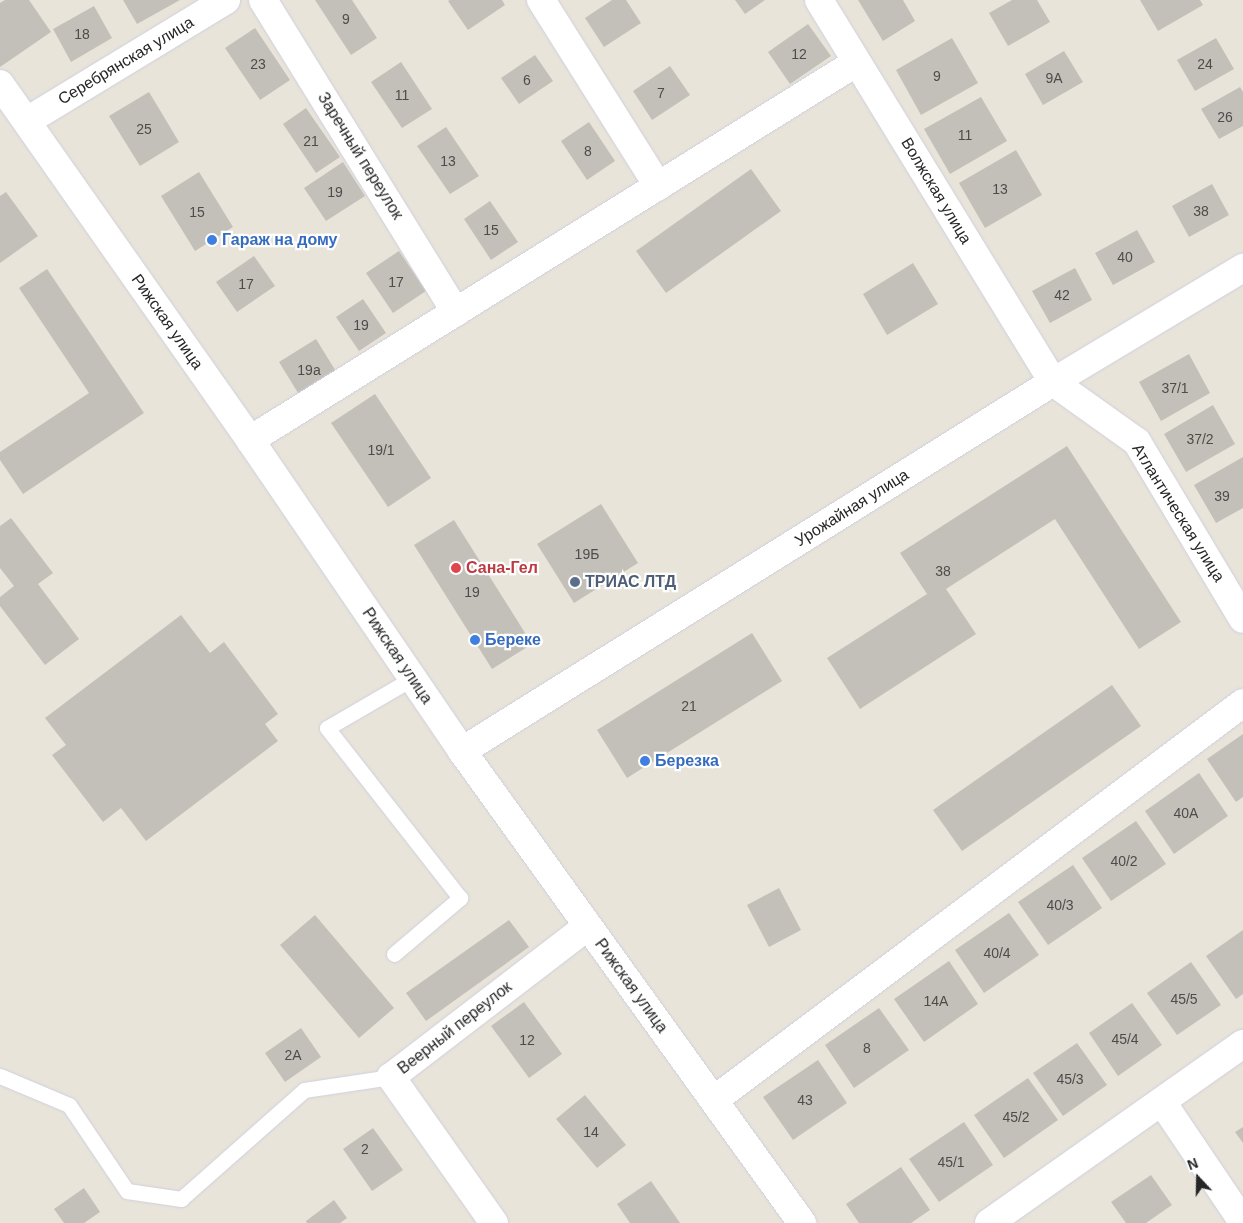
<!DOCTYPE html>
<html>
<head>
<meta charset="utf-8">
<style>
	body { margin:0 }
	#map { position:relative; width:1243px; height:1223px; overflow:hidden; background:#e8e4d9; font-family:Arial,sans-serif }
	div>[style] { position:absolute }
	.building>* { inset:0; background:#c3c0b9 }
	.roads { filter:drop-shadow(0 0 1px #cfcfde) drop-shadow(0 0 1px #cfcfde) }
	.lane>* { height:15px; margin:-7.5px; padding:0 7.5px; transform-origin:7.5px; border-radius:7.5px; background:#fff }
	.street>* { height:28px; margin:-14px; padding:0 14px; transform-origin:14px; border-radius:14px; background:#fff }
	.dots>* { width:14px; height:14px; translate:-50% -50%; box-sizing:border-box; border:2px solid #fff; border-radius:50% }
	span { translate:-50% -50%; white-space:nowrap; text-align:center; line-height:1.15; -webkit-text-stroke:4.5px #fff; paint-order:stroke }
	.number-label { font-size:14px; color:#4d4c4b }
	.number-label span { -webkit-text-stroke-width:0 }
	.street-label { font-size:16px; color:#262626 }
	.shop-label { font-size:16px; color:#366cbe; font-weight:700 }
	.left { translate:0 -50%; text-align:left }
	.health-label { font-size:16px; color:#be3a42; font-weight:700 }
	.service-label { font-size:16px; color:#4e5e75; font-weight:700 }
	.north { position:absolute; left:1173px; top:1153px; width:50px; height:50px; -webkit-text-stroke:4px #fff; paint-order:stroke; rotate:339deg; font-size:14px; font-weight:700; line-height:20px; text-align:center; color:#262626 }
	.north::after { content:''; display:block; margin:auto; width:18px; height:22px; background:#262626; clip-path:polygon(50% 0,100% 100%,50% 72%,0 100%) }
</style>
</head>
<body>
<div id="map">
	<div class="building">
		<div style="clip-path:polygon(5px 0,29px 0,51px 32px,0 67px,0 3px)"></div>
		<div style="clip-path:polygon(123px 0,180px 0,137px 24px)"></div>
		<div style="clip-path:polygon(315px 0,352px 0,377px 38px,351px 55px)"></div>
		<div style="clip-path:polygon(450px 0,502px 0,505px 5px,468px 30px,448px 1px)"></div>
		<div style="clip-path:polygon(612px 0,626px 0,641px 23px,604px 47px,585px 18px)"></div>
		<div style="clip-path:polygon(735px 0,765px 0,745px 14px)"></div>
		<div style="clip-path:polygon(858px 0,903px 0,915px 21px,883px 41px)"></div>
		<div style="clip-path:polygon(1012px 0,1037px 0,1050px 22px,1008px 46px,989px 13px)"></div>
		<div style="clip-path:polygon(1140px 0,1200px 0,1203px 5px,1158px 31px)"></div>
		<div style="clip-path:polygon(94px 6px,112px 38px,71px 62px,53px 29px)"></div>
		<div style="clip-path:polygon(808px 24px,831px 56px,790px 84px,768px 52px)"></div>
		<div style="clip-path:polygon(255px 28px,290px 80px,260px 100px,225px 48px)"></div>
		<div style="clip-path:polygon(952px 38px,978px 83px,921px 115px,896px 70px)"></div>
		<div style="clip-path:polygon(1216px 38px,1234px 69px,1195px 91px,1177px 60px)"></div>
		<div style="clip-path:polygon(1064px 51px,1083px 82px,1043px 105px,1025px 74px)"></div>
		<div style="clip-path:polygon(535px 55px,553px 81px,519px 104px,501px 78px)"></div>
		<div style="clip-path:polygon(401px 62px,432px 109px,402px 128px,371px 82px)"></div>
		<div style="clip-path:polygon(670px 66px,690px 95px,652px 120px,633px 91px)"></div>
		<div style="clip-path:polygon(1240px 87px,1243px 92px,1243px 126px,1219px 139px,1201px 109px)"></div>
		<div style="clip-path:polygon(149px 92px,179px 142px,140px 166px,109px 116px)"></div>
		<div style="clip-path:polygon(981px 97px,1007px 141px,950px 174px,924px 129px)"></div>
		<div style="clip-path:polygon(306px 108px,340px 157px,316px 173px,283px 124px)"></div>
		<div style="clip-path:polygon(589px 122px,615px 161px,587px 180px,561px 141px)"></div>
		<div style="clip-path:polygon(446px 127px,479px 176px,450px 194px,417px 146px)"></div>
		<div style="clip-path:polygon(1016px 150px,1042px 195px,985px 228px,959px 183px)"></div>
		<div style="clip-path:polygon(343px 162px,365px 196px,326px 221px,304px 188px)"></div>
		<div style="clip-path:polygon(751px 169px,781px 211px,666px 293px,636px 251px)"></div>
		<div style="clip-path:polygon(199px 172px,233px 227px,195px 251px,161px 196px)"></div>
		<div style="clip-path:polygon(1212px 184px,1229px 215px,1189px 237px,1172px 206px)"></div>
		<div style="clip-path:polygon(6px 192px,38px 236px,0 263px,0 196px)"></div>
		<div style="clip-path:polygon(490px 201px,518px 242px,491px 260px,464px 219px)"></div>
		<div style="clip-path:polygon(1137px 230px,1155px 262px,1113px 285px,1095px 253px)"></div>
		<div style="clip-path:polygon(399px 251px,426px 291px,393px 313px,366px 273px)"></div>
		<div style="clip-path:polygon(254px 256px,275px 286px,237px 312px,216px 282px)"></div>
		<div style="clip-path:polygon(913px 263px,938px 304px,887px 335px,863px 294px)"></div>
		<div style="clip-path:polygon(1075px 268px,1092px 300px,1050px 323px,1032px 291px)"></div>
		<div style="clip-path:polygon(47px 269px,144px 413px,23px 494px,0 460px,0 452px,89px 393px,19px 288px)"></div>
		<div style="clip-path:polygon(363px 299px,386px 333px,359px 351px,336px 317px)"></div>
		<div style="clip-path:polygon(316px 339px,340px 378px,303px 401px,279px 362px)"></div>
		<div style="clip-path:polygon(1189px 354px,1210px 393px,1161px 421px,1139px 382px)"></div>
		<div style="clip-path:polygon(375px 394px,431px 478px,388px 507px,331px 423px)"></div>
		<div style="clip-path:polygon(1213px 405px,1235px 444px,1186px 472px,1164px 434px)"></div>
		<div style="clip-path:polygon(1067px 446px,1181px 622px,1139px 649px,1055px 519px,946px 589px,976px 634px,860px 709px,827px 658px,927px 594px,900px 553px)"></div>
		<div style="clip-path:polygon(1243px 457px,1243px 508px,1216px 523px,1194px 485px)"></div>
		<div style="clip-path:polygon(601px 504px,638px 563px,574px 603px,537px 544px)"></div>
		<div style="clip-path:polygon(11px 518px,53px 573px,38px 584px,79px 639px,45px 665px,0 606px,0 597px,14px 586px,0 568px,0 526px)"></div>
		<div style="clip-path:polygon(454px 520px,532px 644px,492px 669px,414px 545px)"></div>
		<div style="clip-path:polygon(181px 615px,210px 653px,224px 642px,278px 714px,265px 724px,278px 741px,146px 841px,121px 808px,103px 822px,52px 755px,66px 745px,45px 718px)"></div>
		<div style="clip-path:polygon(752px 633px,782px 681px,627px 778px,597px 730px)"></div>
		<div style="clip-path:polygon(1112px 685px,1141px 726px,962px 851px,933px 810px)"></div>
		<div style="clip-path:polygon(1243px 734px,1243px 797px,1236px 802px,1207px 759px)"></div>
		<div style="clip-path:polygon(1199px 773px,1228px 816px,1174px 854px,1145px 811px)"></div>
		<div style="clip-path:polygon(1136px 821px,1166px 864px,1111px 901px,1082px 858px)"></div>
		<div style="clip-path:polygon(1073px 865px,1102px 908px,1048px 945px,1018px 902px)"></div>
		<div style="clip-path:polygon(779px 888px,801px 930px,769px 947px,747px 905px)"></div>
		<div style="clip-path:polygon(1009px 913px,1039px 955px,984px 993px,955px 950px)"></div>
		<div style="clip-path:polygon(315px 915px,394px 1008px,359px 1038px,280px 945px)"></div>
		<div style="clip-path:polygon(509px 920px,529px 947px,426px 1021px,406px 993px)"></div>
		<div style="clip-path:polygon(1243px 930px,1243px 994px,1236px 999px,1206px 956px)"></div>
		<div style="clip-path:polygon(949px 961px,978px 1004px,924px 1042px,894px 999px)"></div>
		<div style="clip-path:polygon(1191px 962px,1221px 1005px,1177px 1035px,1147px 993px)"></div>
		<div style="clip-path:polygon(524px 1002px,562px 1054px,529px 1078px,491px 1026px)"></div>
		<div style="clip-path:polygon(1132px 1003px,1162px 1045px,1118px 1076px,1089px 1033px)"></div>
		<div style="clip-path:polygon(879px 1008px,909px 1050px,854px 1088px,825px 1045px)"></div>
		<div style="clip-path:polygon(301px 1028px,321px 1057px,285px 1082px,265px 1053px)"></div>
		<div style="clip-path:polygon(1077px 1043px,1107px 1085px,1063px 1116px,1033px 1073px)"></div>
		<div style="clip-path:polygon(818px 1060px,847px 1103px,793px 1140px,763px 1097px)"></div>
		<div style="clip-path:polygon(1028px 1078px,1058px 1120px,1004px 1158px,974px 1115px)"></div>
		<div style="clip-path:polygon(585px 1095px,626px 1145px,597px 1168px,556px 1119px)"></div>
		<div style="clip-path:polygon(964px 1122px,993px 1165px,939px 1202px,909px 1159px)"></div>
		<div style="clip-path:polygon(1243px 1127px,1243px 1143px,1235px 1132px)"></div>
		<div style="clip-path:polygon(373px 1128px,403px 1170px,372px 1191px,343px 1149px)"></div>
		<div style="clip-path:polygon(901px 1167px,930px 1210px,911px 1223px,859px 1223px,846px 1204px)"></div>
		<div style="clip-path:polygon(1151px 1175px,1172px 1205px,1146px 1223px,1126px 1223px,1111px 1202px)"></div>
		<div style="clip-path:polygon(651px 1181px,680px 1223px,630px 1223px,617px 1204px)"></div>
		<div style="clip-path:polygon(84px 1188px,100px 1212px,84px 1223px,64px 1223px,54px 1209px)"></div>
		<div style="clip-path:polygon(334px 1200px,347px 1218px,340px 1223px,307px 1223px,306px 1221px)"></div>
	</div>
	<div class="roads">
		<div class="lane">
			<div style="left:394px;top:954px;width:87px;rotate:-40.3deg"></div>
			<div style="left:460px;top:898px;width:216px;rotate:-128deg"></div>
			<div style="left:327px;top:728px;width:99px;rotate:-30.2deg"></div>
			<div style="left:0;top:1076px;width:75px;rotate:22.8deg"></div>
			<div style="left:69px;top:1105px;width:104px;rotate:56deg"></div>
			<div style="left:127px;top:1191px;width:55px;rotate:8.4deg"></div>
			<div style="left:181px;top:1199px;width:164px;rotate:-41.5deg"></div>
			<div style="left:304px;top:1090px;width:88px;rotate:-8.5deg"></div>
		</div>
		<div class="street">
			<div style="left:263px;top:0;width:367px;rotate:58.3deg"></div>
			<div style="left:541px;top:0;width:220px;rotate:57.8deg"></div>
			<div style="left:819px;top:0;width:448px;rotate:58.5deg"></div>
			<div style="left:1053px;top:382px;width:103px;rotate:35.5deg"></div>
			<div style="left:1137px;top:442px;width:206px;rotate:59.1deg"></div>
			<div style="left:0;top:84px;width:435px;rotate:54.9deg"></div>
			<div style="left:250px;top:440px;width:376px;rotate:55.7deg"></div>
			<div style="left:462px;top:751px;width:582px;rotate:54.23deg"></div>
			<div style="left:27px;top:121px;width:233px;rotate:-31.3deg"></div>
			<div style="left:250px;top:440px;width:715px;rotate:-31.91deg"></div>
			<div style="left:462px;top:751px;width:697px;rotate:-31.98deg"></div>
			<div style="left:1053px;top:382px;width:222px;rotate:-31deg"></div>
			<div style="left:714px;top:1100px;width:661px;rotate:-36.89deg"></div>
			<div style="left:1162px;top:1102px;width:138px;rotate:56deg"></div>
			<div style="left:1239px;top:1216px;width:7px;rotate:74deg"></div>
			<div style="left:494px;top:1223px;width:179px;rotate:-125.2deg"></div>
			<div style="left:391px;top:1077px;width:248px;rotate:-37.5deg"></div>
			<div style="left:989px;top:1223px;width:311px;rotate:-35.2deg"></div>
		</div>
	</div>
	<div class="dots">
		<div style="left:212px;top:240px;background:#3f7fe0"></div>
		<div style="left:456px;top:568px;background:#e0444e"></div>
		<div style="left:575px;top:582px;background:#5c6f8a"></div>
		<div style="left:475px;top:640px;background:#3f7fe0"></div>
		<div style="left:645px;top:761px;background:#3f7fe0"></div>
	</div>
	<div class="number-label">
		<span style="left:346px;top:19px">9</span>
		<span style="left:82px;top:34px">18</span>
		<span style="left:799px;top:54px">12</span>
		<span style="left:258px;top:64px">23</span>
		<span style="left:1205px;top:64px">24</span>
		<span style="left:937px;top:76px">9</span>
		<span style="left:1054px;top:78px">9А</span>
		<span style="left:527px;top:80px">6</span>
		<span style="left:661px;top:93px">7</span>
		<span style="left:402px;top:95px">11</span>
		<span style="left:1225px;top:117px">26</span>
		<span style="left:144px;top:129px">25</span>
		<span style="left:965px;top:135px">11</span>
		<span style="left:311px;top:141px">21</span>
		<span style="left:588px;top:151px">8</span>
		<span style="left:448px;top:161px">13</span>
		<span style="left:1000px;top:189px">13</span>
		<span style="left:335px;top:192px">19</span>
		<span style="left:1201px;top:211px">38</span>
		<span style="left:197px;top:212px">15</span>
		<span style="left:491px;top:230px">15</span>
		<span style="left:1125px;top:257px">40</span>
		<span style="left:396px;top:282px">17</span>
		<span style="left:246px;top:284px">17</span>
		<span style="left:1062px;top:295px">42</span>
		<span style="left:361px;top:325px">19</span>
		<span style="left:309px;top:370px">19a</span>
		<span style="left:1175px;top:388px">37/1</span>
		<span style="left:1200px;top:439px">37/2</span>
		<span style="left:381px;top:450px">19/1</span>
		<span style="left:1222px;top:496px">39</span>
		<span style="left:587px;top:554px">19Б</span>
		<span style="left:943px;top:571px">38</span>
		<span style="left:472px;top:592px">19</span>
		<span style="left:689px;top:706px">21</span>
		<span style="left:1186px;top:813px">40А</span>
		<span style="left:1124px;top:861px">40/2</span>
		<span style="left:1060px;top:905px">40/3</span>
		<span style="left:997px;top:953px">40/4</span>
		<span style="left:1184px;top:999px">45/5</span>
		<span style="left:936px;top:1001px">14А</span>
		<span style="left:1125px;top:1039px">45/4</span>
		<span style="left:527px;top:1040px">12</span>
		<span style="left:867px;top:1048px">8</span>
		<span style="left:293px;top:1055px">2А</span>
		<span style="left:1070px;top:1079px">45/3</span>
		<span style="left:805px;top:1100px">43</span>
		<span style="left:1016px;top:1117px">45/2</span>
		<span style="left:591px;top:1132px">14</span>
		<span style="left:365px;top:1149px">2</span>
		<span style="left:951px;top:1162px">45/1</span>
	</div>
	<div class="street-label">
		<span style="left:126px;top:61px;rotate:-31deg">Серебрянская улица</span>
		<span style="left:360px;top:156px;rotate:58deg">Заречный переулок</span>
		<span style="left:936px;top:191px;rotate:59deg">Волжская улица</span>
		<span style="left:167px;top:322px;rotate:55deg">Рижская улица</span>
		<span style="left:852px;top:508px;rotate:-32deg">Урожайная улица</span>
		<span style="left:1178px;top:513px;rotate:58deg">Атлантическая улица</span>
		<span style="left:397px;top:656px;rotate:56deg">Рижская улица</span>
		<span style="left:631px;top:986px;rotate:54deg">Рижская улица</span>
		<span style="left:455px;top:1028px;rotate:-38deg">Веерный переулок</span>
	</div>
	<div class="shop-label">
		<span class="left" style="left:222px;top:240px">Гараж на дому</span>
		<span class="left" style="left:485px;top:640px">Береке</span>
		<span class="left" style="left:655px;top:761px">Березка</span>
	</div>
	<div class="health-label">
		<span class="left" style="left:466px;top:568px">Сана-Гел</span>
	</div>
	<div class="service-label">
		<span class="left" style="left:585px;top:582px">ТРИАС ЛТД</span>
	</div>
	<div class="north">N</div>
</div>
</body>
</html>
